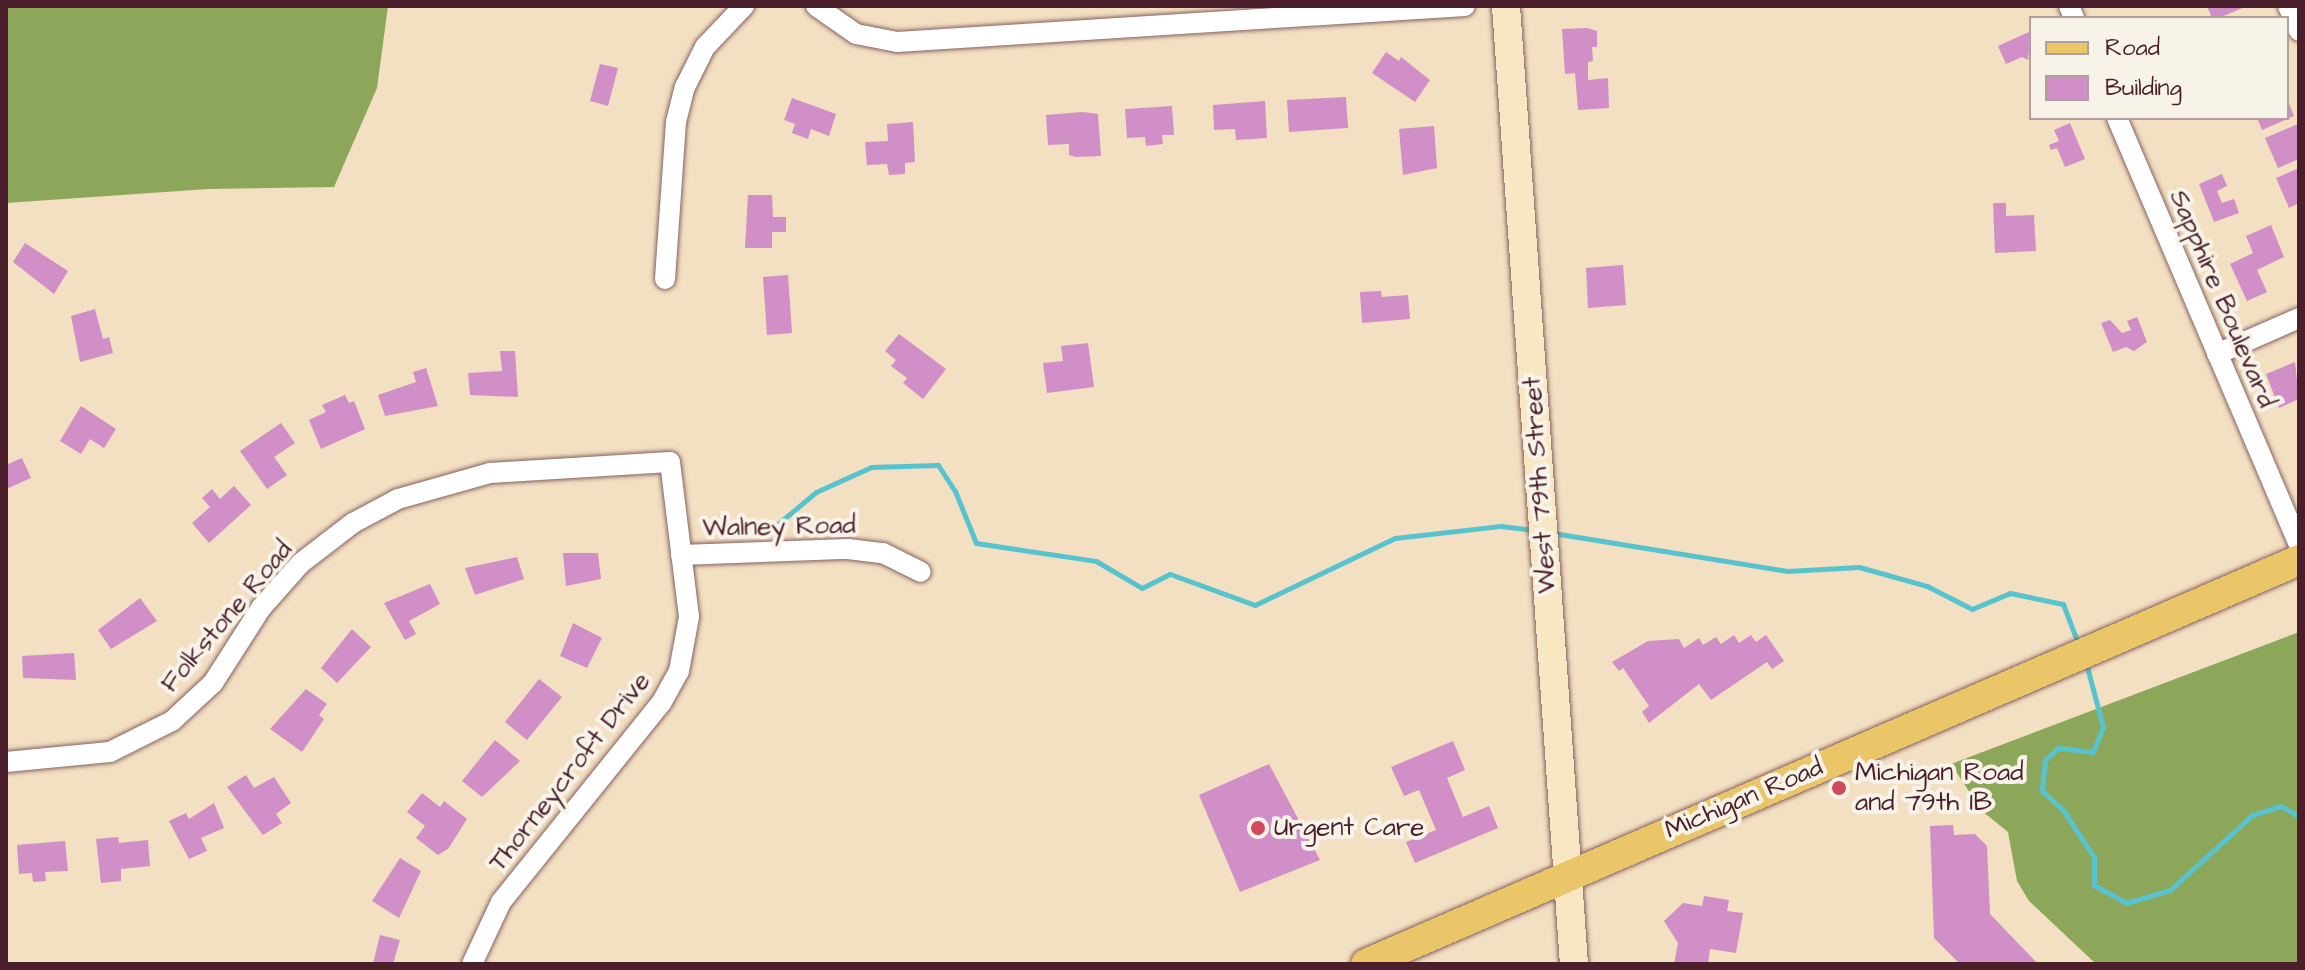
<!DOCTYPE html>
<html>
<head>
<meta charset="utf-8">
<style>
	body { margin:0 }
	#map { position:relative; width:2305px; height:970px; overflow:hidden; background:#f3dfc2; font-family:"Architects Daughter",sans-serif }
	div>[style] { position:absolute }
	.forest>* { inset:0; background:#8ca75a }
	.stream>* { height:5px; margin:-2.5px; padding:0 2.5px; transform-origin:2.5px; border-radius:2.5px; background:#57c3cf }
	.building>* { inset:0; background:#d08fc6 }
	.roads { filter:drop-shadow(0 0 2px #856260) drop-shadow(0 0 2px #856260) }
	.street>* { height:20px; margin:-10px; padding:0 10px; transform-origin:10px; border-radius:10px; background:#fff }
	.secondary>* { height:28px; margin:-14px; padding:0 14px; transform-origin:14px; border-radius:14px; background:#f7e8c3 }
	.primary>* { height:30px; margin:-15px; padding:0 15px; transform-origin:15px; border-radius:15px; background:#eac669 }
	.dots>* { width:22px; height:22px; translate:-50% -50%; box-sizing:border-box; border:4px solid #f7f3e8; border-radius:50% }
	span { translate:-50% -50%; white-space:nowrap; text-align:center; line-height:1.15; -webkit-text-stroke:8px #f7f3e8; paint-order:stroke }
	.street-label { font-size:26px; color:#4a1f2b }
	.poi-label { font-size:26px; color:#4a1f2b }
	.left { translate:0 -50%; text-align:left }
	.frame { position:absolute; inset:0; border:8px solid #4a1f2b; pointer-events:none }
	.legend { position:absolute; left:2029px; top:16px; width:260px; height:104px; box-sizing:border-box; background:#f7f3e8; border:2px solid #b29e9c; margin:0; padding:10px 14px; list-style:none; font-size:24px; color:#4a1f2b }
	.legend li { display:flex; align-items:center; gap:16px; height:40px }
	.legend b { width:40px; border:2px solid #b29e9c }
</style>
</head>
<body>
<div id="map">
	<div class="forest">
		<div style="clip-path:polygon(6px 6px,388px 6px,377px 88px,334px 187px,208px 189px,6px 203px)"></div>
		<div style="clip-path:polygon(2299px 632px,2299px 964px,2096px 964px,2029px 901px,2017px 881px,2008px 832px,1982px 811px,1951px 764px)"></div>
	</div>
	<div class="stream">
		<div style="left:779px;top:523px;width:48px;rotate:-40deg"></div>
		<div style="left:816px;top:492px;width:60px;rotate:-24.4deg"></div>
		<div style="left:871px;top:467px;width:67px;rotate:-1.7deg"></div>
		<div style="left:938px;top:465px;width:31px;rotate:57deg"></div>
		<div style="left:955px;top:491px;width:56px;rotate:68deg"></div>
		<div style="left:976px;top:543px;width:121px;rotate:8.5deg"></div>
		<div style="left:1096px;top:561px;width:53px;rotate:30.4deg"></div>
		<div style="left:1142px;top:588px;width:31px;rotate:-27deg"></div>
		<div style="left:1170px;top:574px;width:90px;rotate:20deg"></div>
		<div style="left:1255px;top:605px;width:155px;rotate:-25.6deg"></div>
		<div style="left:1395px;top:538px;width:107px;rotate:-6.5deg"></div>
		<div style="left:1501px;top:526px;width:34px;rotate:7deg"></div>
		<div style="left:1553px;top:533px;width:237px;rotate:9.2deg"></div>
		<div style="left:1787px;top:571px;width:72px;rotate:-3.2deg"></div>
		<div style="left:1859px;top:567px;width:71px;rotate:15.6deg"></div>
		<div style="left:1927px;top:586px;width:51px;rotate:27.1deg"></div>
		<div style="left:1972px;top:609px;width:41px;rotate:-22.8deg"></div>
		<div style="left:2010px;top:593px;width:54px;rotate:11.7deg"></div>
		<div style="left:2063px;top:604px;width:45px;rotate:69.1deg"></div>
		<div style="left:2086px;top:663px;width:66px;rotate:75.1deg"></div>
		<div style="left:2103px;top:727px;width:27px;rotate:112deg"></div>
		<div style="left:2093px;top:752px;width:35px;rotate:-173deg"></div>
		<div style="left:2058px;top:748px;width:18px;rotate:137deg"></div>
		<div style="left:2045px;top:760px;width:31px;rotate:96deg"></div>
		<div style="left:2042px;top:791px;width:28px;rotate:42deg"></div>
		<div style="left:2063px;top:810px;width:56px;rotate:56.6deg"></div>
		<div style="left:2094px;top:857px;width:28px;rotate:90deg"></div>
		<div style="left:2094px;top:885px;width:37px;rotate:29deg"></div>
		<div style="left:2126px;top:903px;width:46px;rotate:-16.5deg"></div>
		<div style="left:2170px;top:890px;width:111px;rotate:-42.4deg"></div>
		<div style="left:2252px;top:815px;width:30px;rotate:-17deg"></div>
		<div style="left:2281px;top:806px;width:21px;rotate:31deg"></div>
	</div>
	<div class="building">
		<div style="clip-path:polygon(2207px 6px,2247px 6px,2219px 18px,2212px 18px)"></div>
		<div style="clip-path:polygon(1587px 28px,1597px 31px,1597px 47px,1592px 47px,1593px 61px,1588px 62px,1588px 80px,1608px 78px,1609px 108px,1578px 110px,1575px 73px,1565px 74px,1562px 29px)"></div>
		<div style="clip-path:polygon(2031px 31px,2028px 60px,2022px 57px,2006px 64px,1998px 46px)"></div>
		<div style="clip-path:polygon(1386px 52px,1399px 61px,1401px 57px,1430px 80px,1415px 102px,1372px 73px)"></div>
		<div style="clip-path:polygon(600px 64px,618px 68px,608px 106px,590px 101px)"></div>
		<div style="clip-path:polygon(1346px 97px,1348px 128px,1289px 132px,1287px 100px)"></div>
		<div style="clip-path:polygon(792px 98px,836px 114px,829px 136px,811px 129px,808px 139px,792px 133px,795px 124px,784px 120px)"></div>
		<div style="clip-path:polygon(2287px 98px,2294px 116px,2262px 130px,2257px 118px,2287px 118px)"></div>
		<div style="clip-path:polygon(1265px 101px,1267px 138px,1236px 140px,1235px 129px,1214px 130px,1213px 105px)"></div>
		<div style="clip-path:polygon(1172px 106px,1174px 135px,1162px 135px,1163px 144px,1146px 146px,1145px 137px,1127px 138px,1125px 109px)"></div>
		<div style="clip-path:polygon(1083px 112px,1098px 114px,1101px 156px,1076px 157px,1069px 155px,1069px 144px,1048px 145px,1046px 115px)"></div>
		<div style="clip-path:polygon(913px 122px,915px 162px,905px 163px,905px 174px,889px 175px,887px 164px,867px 165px,865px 142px,888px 141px,887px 124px)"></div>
		<div style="clip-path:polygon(2070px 123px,2085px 159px,2065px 167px,2057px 148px,2051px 150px,2049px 145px,2059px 141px,2054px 130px)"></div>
		<div style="clip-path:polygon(2298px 124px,2299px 159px,2278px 168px,2265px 138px)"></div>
		<div style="clip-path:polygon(1434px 126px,1437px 168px,1403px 175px,1399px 129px)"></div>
		<div style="clip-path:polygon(2299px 168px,2299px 203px,2289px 208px,2276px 178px)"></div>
		<div style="clip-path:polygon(2222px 174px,2227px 186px,2217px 191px,2222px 203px,2234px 199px,2239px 213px,2214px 222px,2199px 184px)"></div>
		<div style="clip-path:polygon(748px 195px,772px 195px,773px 217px,786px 217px,786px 232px,772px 232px,772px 248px,745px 248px)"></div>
		<div style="clip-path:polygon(1993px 203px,2006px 203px,2006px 216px,2034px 215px,2036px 251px,1995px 253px)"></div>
		<div style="clip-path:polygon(2271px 225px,2284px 257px,2257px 270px,2267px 292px,2247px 301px,2230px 264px,2253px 253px,2246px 236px)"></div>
		<div style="clip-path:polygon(25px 243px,68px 271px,54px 294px,13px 262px)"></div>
		<div style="clip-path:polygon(1623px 265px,1626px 305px,1588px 308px,1586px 268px)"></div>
		<div style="clip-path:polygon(788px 275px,792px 333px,767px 335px,763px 277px)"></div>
		<div style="clip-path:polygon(1381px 291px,1382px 297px,1408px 295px,1410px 319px,1362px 323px,1360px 292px)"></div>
		<div style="clip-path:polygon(95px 309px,103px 339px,109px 337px,113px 353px,80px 362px,71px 316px)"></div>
		<div style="clip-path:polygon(2137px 317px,2147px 342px,2134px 351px,2126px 347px,2113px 352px,2101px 323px,2110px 320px,2122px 333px,2131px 330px,2127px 321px)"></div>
		<div style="clip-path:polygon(899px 334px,946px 369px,923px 399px,903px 383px,907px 378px,891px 366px,896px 360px,885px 351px)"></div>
		<div style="clip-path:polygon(1088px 343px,1094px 387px,1047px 393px,1043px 363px,1063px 361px,1061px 346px)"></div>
		<div style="clip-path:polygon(500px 351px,515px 351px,518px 397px,470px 395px,468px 373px,502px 371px)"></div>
		<div style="clip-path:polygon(2295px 362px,2299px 399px,2279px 408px,2266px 374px)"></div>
		<div style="clip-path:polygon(426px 368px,438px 406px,385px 416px,378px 395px,416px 382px,413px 372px)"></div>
		<div style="clip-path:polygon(345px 395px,349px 403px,354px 401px,365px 429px,321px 449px,309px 420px,326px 412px,322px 405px)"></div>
		<div style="clip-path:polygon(81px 406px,116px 429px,104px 448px,90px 439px,81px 454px,60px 441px)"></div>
		<div style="clip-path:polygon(281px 423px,295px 443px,274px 457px,287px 475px,267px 489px,240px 451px)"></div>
		<div style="clip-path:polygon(22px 458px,31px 478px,6px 489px,6px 465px)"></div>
		<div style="clip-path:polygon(234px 486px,251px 505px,209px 543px,192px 523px,210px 507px,202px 498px,212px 489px,220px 499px)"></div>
		<div style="clip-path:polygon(563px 553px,598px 553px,601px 579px,566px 586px)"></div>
		<div style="clip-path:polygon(517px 557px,524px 579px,475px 595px,465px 568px)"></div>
		<div style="clip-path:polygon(430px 584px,440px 604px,409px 621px,416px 634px,405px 640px,384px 603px)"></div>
		<div style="clip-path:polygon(140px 598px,157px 621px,111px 649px,98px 630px)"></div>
		<div style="clip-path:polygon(573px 623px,602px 638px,587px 668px,560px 656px)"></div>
		<div style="clip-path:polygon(352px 629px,371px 647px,337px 683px,321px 668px)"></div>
		<div style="clip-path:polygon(1734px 635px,1739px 643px,1751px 635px,1756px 642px,1766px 635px,1784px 661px,1772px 669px,1767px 662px,1711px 700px,1699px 684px,1649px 723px,1642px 712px,1649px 706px,1623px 668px,1619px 671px,1612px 662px,1648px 641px,1679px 639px,1684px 648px,1699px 638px,1703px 645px,1716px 637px,1721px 644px)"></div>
		<div style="clip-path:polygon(74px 653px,76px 680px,23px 678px,22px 656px)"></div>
		<div style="clip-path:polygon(539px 679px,562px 697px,527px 740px,505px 722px)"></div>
		<div style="clip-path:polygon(306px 689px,327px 704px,319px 715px,324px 719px,302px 752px,270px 729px)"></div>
		<div style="clip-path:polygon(495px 740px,520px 761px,482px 797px,462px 781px)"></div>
		<div style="clip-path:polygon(1453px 741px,1465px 770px,1447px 778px,1463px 817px,1489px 806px,1498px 828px,1415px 863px,1406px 842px,1436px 830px,1419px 790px,1404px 796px,1391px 767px)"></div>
		<div style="clip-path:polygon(1269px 764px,1320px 860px,1240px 892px,1199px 795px)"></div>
		<div style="clip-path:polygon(246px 775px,254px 788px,274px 777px,291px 803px,276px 814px,282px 823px,263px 835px,227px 787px)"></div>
		<div style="clip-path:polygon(422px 793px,440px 807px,444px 801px,467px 819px,448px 849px,438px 855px,416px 838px,425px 826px,407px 812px)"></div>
		<div style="clip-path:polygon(214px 803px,224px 828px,201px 838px,207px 851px,189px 859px,169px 821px,186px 813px,189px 819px)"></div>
		<div style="clip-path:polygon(1953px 825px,1954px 835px,1975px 834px,1987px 846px,1990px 914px,2038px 964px,1960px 964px,1934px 938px,1930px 826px)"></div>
		<div style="clip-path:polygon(118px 837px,119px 843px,148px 840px,150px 866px,121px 869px,121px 881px,101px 883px,96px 839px)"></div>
		<div style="clip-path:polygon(65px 841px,68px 871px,45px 872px,46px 881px,33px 882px,32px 873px,19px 874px,17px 845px)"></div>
		<div style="clip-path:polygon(400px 858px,421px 871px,399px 918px,372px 901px)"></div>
		<div style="clip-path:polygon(1704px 896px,1729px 900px,1727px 911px,1743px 913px,1736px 953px,1710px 949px,1708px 964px,1674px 964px,1678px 943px,1664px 921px,1683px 903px,1702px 906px)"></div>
		<div style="clip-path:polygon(380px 935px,400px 940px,393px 964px,373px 964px)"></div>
	</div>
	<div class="roads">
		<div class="street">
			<div style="left:816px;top:6px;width:49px;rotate:35deg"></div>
			<div style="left:856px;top:34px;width:42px;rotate:11deg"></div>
			<div style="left:897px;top:42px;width:569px;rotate:-3.63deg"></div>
			<div style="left:2069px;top:6px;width:13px;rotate:67deg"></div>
			<div style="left:2288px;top:6px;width:27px;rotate:66deg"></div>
			<div style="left:2117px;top:118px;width:464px;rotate:66.9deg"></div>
			<div style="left:665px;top:279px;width:157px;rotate:-86deg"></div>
			<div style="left:676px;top:122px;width:36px;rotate:-76deg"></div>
			<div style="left:685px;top:87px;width:45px;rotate:-63.4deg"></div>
			<div style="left:705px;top:47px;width:57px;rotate:-46.4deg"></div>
			<div style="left:2217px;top:354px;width:90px;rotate:-23.7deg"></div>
			<div style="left:681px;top:555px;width:167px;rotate:-2.1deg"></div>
			<div style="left:848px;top:549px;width:35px;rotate:7deg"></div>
			<div style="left:883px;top:553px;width:42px;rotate:26.6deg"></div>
			<div style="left:6px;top:762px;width:104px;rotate:-5.5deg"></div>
			<div style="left:110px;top:752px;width:69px;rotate:-26.6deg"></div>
			<div style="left:172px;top:721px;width:56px;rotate:-42.8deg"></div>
			<div style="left:213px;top:683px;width:89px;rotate:-57.4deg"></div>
			<div style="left:261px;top:608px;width:60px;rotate:-48.4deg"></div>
			<div style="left:301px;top:563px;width:66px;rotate:-37.6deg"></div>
			<div style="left:353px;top:523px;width:51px;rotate:-28.1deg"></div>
			<div style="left:398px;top:499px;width:96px;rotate:-15.8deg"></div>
			<div style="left:490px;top:473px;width:180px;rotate:-3.5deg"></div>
			<div style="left:670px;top:462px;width:156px;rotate:83deg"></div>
			<div style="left:689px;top:617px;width:55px;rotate:100.5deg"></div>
			<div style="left:679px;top:671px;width:37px;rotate:119deg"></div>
			<div style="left:661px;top:703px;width:255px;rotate:128.8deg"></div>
			<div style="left:501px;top:902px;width:68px;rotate:115.1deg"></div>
		</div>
		<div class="secondary">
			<div style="left:1506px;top:6px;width:960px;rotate:85.94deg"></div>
		</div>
		<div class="primary">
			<div style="left:1366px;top:964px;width:1017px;rotate:-23.41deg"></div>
		</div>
	</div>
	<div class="dots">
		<div style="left:1839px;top:788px;background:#d1495b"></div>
		<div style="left:1258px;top:828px;background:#d1495b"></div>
	</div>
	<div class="street-label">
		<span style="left:2222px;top:299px;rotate:67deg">Sapphire Boulevard</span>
		<span style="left:1540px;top:485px;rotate:-94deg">West 79th Street</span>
		<span style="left:779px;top:527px;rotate:-1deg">Walney Road</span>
		<span style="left:227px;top:617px;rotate:-50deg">Folkstone Road</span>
		<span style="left:570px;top:772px;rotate:-52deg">Thorneycroft Drive</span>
		<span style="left:1744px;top:799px;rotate:-23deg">Michigan Road</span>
	</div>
	<div class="poi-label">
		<span class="left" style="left:1855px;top:788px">Michigan Road<br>and 79th IB</span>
		<span class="left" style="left:1274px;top:828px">Urgent Care</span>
	</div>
	<div class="frame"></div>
	<ul class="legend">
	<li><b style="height:10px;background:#eac669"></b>Road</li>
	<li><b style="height:22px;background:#d08fc6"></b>Building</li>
	</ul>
</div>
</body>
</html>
